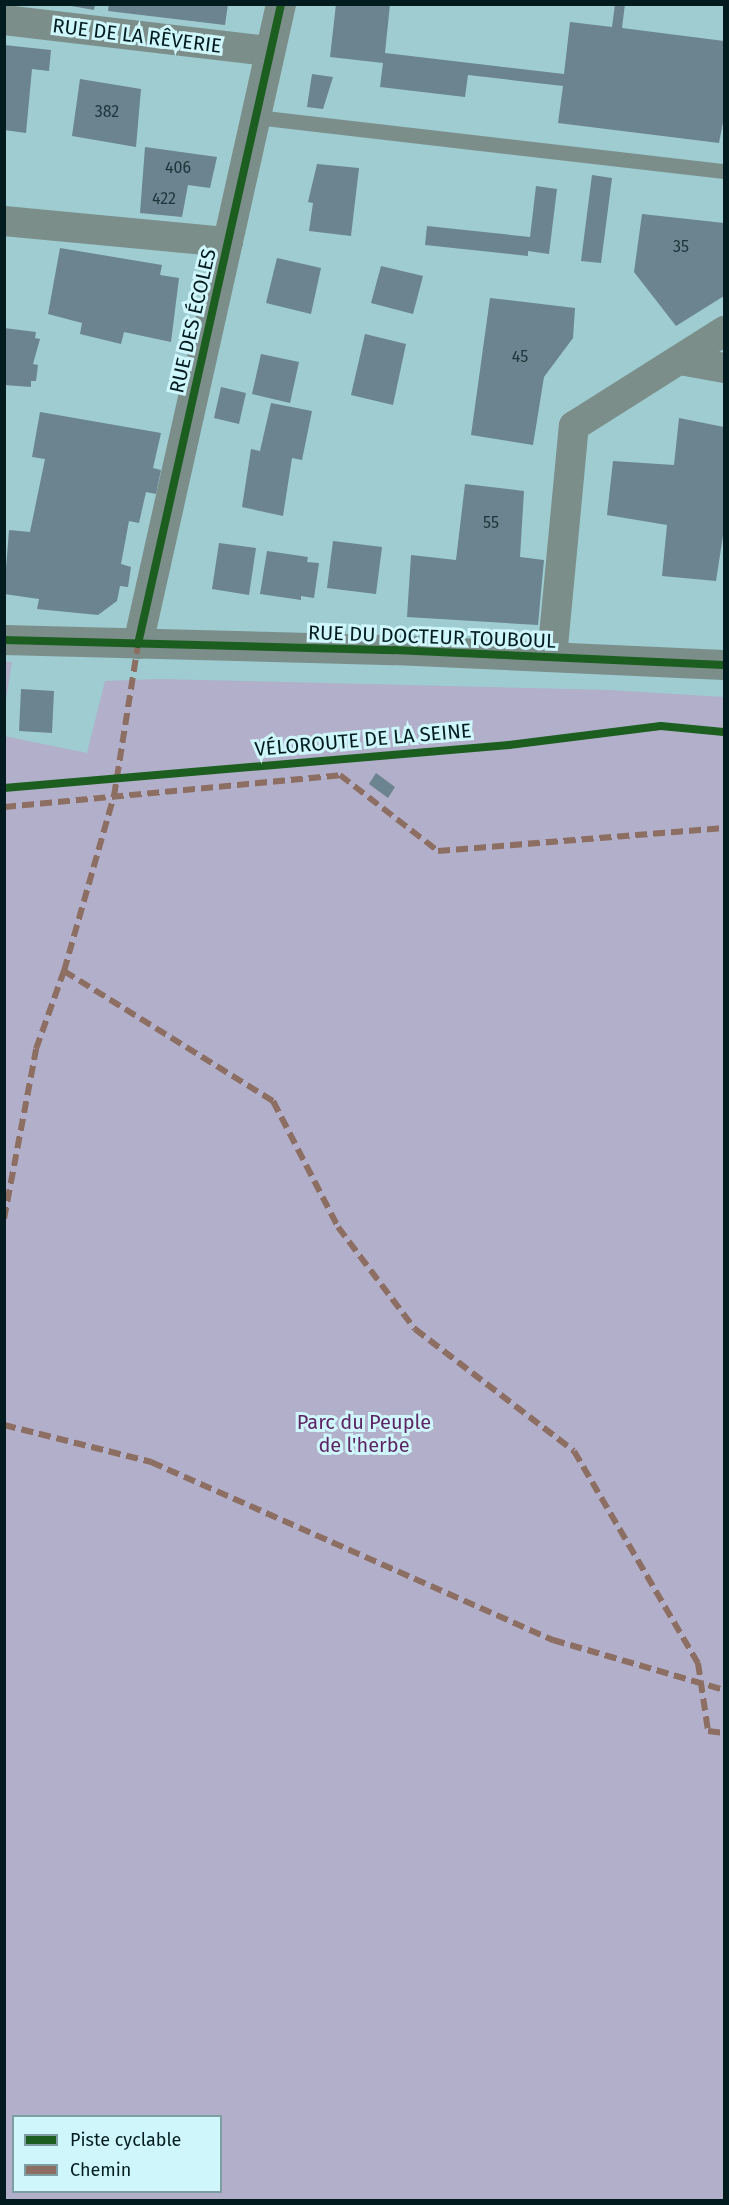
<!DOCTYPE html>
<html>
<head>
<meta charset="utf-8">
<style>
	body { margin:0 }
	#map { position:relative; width:729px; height:2205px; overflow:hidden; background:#9eccd1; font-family:"Fira Sans",sans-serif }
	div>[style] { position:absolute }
	.green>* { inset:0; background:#b1afc9 }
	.building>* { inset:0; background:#6b848f }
	.lane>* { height:15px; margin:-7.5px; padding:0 7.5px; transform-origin:7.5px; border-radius:7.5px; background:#7b8e8a }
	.street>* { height:30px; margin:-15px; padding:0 15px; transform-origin:15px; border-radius:15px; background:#7b8e8a }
	.quiet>* { height:6px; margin-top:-3px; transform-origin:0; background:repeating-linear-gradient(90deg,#8d6e63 0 12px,transparent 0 18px) }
	.cycleway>* { height:8px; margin:-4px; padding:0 4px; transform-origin:4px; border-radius:4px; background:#1b5e20 }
	span { translate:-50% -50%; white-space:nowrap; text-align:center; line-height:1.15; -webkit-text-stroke:6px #cff7fb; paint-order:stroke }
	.number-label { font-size:16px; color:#1c353a }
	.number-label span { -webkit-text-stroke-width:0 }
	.street-label { font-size:20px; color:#011b1e }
	.park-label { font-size:20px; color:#5f2364 }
	.frame { position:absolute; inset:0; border:6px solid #011b1e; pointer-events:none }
	.legend { position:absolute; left:12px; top:2115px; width:210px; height:78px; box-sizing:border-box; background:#cff7fb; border:2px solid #7d9fa3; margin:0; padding:8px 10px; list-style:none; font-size:18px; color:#011b1e }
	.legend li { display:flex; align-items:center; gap:12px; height:30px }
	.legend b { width:30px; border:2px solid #7d9fa3 }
</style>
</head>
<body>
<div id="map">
	<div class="green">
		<div style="clip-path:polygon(5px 662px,12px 662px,5px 706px,4px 662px)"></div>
		<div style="clip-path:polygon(evenodd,159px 679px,609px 690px,724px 697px,724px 2200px,5px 2200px,4px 736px,87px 753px,105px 681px,159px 679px,14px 2116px,220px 2116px,220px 2192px,14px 2192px,14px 2116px)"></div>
	</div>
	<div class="building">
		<div style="clip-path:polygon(60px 4px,95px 4px,94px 10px)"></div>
		<div style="clip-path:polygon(109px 4px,228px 4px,225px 25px,108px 11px)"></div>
		<div style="clip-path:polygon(336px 4px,390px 4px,385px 53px,564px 74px,570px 22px,612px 27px,615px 4px,625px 4px,622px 28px,724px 41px,724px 117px,719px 143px,558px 123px,563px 86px,468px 75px,465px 97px,380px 87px,383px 63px,330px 57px)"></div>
		<div style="clip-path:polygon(4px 45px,51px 50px,49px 71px,32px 69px,26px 133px,4px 130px)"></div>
		<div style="clip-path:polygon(312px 74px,333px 77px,323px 109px,307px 107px)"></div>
		<div style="clip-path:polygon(80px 79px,141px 89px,136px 147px,72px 136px)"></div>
		<div style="clip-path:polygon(145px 147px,217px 157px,210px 188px,188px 185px,182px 217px,140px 213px)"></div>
		<div style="clip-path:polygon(317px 164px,359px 168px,351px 236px,309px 231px,313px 203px,308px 202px)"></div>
		<div style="clip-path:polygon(592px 175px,612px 178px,601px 263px,581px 261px)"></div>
		<div style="clip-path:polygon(536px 186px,557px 189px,549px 254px,528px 251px,528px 256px,425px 245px,427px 226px,530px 237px)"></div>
		<div style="clip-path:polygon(642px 214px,724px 223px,724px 296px,676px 326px,634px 272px)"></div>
		<div style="clip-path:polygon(60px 248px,162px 265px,160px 275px,179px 278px,171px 342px,124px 332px,121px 344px,80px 334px,82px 323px,48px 314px)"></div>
		<div style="clip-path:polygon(277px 258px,321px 268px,311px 314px,266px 303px)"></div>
		<div style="clip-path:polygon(381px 266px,423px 276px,413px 314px,371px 303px)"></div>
		<div style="clip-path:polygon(490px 298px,575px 308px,573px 338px,544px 377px,533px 445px,471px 435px)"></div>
		<div style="clip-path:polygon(4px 328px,36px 332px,35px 338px,40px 339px,33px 364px,38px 365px,36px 381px,31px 381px,31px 387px,4px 385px)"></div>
		<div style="clip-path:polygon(365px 334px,406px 344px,393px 405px,351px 395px)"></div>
		<div style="clip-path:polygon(261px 354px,299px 362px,290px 403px,252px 394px)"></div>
		<div style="clip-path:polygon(221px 387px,246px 393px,239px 424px,214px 418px)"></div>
		<div style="clip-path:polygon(271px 403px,312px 411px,302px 460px,292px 458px,283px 516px,242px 507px,251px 449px,260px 451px)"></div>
		<div style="clip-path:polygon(40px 412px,161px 433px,153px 468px,161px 470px,156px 494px,146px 492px,139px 523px,129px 521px,121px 564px,131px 567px,128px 587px,120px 586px,117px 601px,98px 615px,37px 609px,39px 599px,4px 594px,9px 530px,30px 532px,45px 459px,32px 457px)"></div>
		<div style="clip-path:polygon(679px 418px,724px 427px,724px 529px,716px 581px,662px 576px,667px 525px,607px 515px,613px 461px,674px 465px)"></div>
		<div style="clip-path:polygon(465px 484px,524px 491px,520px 557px,544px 560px,538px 625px,407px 617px,411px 555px,456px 560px)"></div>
		<div style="clip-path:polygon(333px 541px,382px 547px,376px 594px,327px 588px)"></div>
		<div style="clip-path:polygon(219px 543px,256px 548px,249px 595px,212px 589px)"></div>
		<div style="clip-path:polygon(267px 551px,308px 557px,307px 562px,319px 563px,314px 598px,301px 596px,301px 600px,260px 594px)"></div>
		<div style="clip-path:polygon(21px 689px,54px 691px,52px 733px,19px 731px)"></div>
		<div style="clip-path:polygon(376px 773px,395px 787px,388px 798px,369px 784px)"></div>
	</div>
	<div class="lane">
		<div style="left:256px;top:117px;width:471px;rotate:6.6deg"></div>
	</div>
	<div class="street">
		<div style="left:4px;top:20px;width:267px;rotate:6.7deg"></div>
		<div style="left:4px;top:221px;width:225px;rotate:5.4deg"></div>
		<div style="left:680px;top:360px;width:45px;rotate:10.3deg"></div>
		<div style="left:4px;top:640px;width:390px;rotate:1.5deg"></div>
		<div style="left:394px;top:650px;width:330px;rotate:2.6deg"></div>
		<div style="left:138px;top:644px;width:656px;rotate:-77.4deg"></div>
		<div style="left:552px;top:657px;width:232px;rotate:-84.6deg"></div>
		<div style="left:574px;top:426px;width:178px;rotate:-32.3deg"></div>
	</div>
	<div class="quiet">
		<div style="left:4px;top:807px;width:338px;rotate:-5.4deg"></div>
		<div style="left:340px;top:775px;width:124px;rotate:37.8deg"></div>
		<div style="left:438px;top:851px;width:287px;rotate:-4.6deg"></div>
		<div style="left:64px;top:971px;width:246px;rotate:31.9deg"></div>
		<div style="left:273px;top:1101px;width:142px;rotate:62.7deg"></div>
		<div style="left:338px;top:1227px;width:128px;rotate:53deg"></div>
		<div style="left:415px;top:1329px;width:200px;rotate:37.5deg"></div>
		<div style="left:574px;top:1451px;width:246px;rotate:59.7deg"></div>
		<div style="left:698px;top:1663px;width:69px;rotate:81.6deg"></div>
		<div style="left:708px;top:1731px;width:16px;rotate:7deg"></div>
		<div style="left:4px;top:1219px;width:173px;rotate:-79.3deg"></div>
		<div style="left:36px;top:1049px;width:83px;rotate:-70.3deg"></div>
		<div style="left:64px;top:971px;width:182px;rotate:-74.1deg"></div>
		<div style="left:114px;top:796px;width:154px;rotate:-81deg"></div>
		<div style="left:4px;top:1425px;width:152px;rotate:14.1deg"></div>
		<div style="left:151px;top:1462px;width:440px;rotate:23.9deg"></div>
		<div style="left:553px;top:1640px;width:178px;rotate:16.3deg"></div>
	</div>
	<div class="cycleway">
		<div style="left:4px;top:640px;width:390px;rotate:1.5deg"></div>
		<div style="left:394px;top:650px;width:330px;rotate:2.6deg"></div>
		<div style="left:138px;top:644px;width:656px;rotate:-77.4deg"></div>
		<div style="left:4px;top:788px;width:507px;rotate:-4.87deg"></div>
		<div style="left:509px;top:745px;width:153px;rotate:-7.1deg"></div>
		<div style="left:661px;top:726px;width:63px;rotate:5.4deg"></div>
	</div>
	<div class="number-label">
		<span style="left:107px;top:112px">382</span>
		<span style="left:178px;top:168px">406</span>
		<span style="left:164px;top:199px">422</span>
		<span style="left:681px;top:247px">35</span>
		<span style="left:520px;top:357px">45</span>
		<span style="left:491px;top:523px">55</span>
	</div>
	<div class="street-label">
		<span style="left:137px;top:36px;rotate:7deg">RUE DE LA RÊVERIE</span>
		<span style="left:193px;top:321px;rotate:-77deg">RUE DES ÉCOLES</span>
		<span style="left:432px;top:637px;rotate:2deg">RUE DU DOCTEUR TOUBOUL</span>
		<span style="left:363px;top:740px;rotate:-5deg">VÉLOROUTE DE LA SEINE</span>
	</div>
	<div class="park-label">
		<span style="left:364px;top:1434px">Parc du Peuple<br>de l'herbe</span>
	</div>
	<div class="frame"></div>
	<ul class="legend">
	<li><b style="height:8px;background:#1b5e20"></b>Piste cyclable</li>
	<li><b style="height:8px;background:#8d6e63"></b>Chemin</li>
	</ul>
</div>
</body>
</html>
